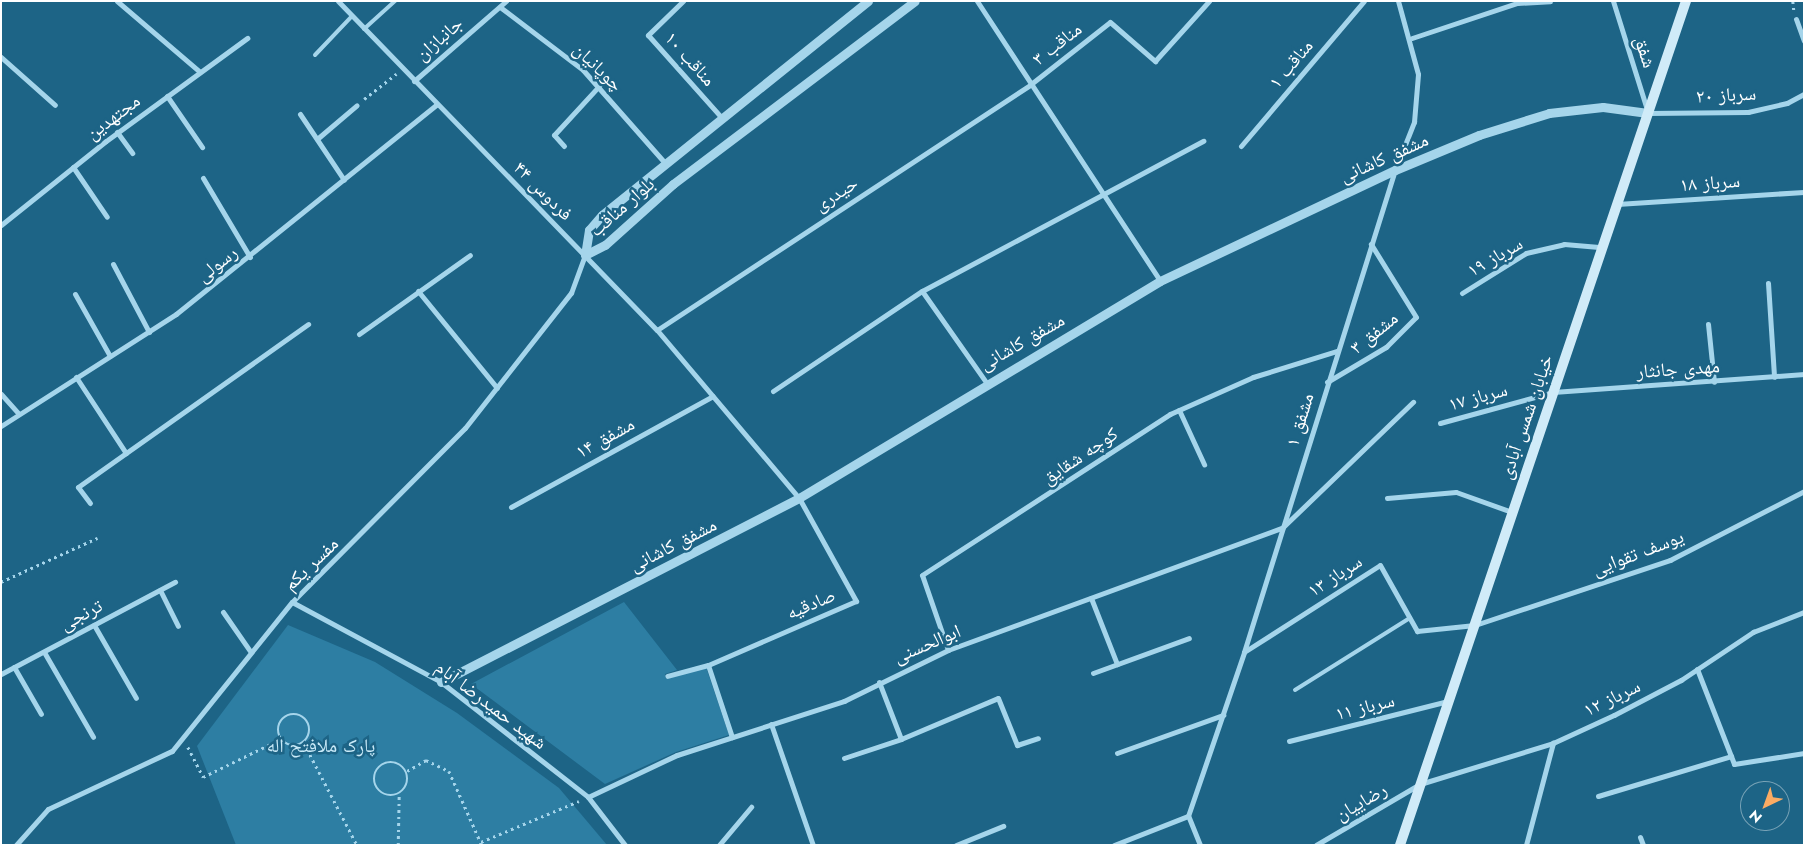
<!DOCTYPE html>
<html>
<head>
<meta charset="utf-8">
<style>
	body { margin:0 }
	#map { position:relative; width:1805px; height:846px; overflow:hidden; background:#1d6486; font-family:Jost,"Noto Naskh Arabic",sans-serif }
	div>[style] { position:absolute }
	.green>* { inset:0; background:#2d7ea3 }
	.path>* { height:2.5px; margin-top:-1.25px; transform-origin:0; background:repeating-linear-gradient(90deg,#a5d5eb 0 2.5px,transparent 0 6.5px) }
	.path>.ring { margin:-1.25px; padding:0; box-sizing:content-box; background:none; border:2.5px solid #a5d5eb; border-radius:50% }
	.service>* { height:4px; margin:-2px; padding:0 2px; transform-origin:2px; border-radius:2px; background:#a5d5eb }
	.minor>* { height:5px; margin:-2.5px; padding:0 2.5px; transform-origin:2.5px; border-radius:2.5px; background:#a5d5eb }
	.tertiary>* { height:9px; margin:-4.5px; padding:0 4.5px; transform-origin:4.5px; border-radius:4.5px; background:#a5d5eb }
	.secondary>* { height:10px; margin:-5px; padding:0 5px; transform-origin:5px; border-radius:5px; background:#d0ebf8 }
	span { translate:-50% -50%; white-space:nowrap; text-align:center; line-height:1.15; -webkit-text-stroke:5px #1d6486; paint-order:stroke }
	.street-label { font-size:19px; color:#fff }
	.park-label { font-size:19px; color:#c9eaf8 }
	.frame { position:absolute; inset:0; border:2px solid #fff; pointer-events:none }
	.north { position:absolute; left:1740px; top:781px; width:50px; height:50px; box-sizing:border-box; background:#1d6486; border:1px solid #77a2b6; border-radius:50%; rotate:222deg; font-size:14px; font-weight:700; line-height:20px; text-align:center; color:#fff }
	.north::after { content:''; display:block; margin:auto; width:18px; height:22px; background:#fbab63; clip-path:polygon(50% 0,100% 100%,50% 72%,0 100%) }
</style>
</head>
<body>
<div id="map">
	<div class="green">
		<div style="clip-path:polygon(624px 602px,677px 670px,665px 674px,666px 679px,706px 667px,729px 735px,676px 752px,605px 784px,471px 684px)"></div>
		<div style="clip-path:polygon(288px 625px,375px 662px,457px 713px,559px 788px,607px 845px,236px 845px,197px 746px)"></div>
	</div>
	<div class="path">
		<div style="left:1793px;top:1px;width:9px;rotate:84deg"></div>
		<div style="left:364px;top:99px;width:41px;rotate:-38deg"></div>
		<div style="left:1px;top:582px;width:106px;rotate:-24.6deg"></div>
		<div class="ring" style="left:278px;top:714px;width:29.5px;height:29.5px"></div>
		<div style="left:304px;top:743px;width:115px;rotate:62.5deg"></div>
		<div style="left:188px;top:747px;width:34px;rotate:63deg"></div>
		<div style="left:203px;top:777px;width:87px;rotate:-26deg"></div>
		<div class="ring" style="left:374px;top:762px;width:31.5px;height:31.5px"></div>
		<div style="left:407px;top:771px;width:22px;rotate:-30deg"></div>
		<div style="left:426px;top:760px;width:25px;rotate:26deg"></div>
		<div style="left:449px;top:771px;width:81px;rotate:66deg"></div>
		<div style="left:481px;top:842px;width:106px;rotate:-22.7deg"></div>
		<div style="left:398px;top:845px;width:51px;rotate:-88.9deg"></div>
	</div>
	<div class="service">
		<div style="left:364px;top:29px;width:42px;rotate:-42.1deg"></div>
		<div style="left:315px;top:55px;width:54px;rotate:-46.5deg"></div>
		<div style="left:1295px;top:690px;width:136px;rotate:-32.1deg"></div>
	</div>
	<div class="minor">
		<div style="left:117px;top:1px;width:109px;rotate:40.5deg"></div>
		<div style="left:338px;top:1px;width:458px;rotate:45.9deg"></div>
		<div style="left:657px;top:330px;width:220px;rotate:49.8deg"></div>
		<div style="left:799px;top:498px;width:118px;rotate:61deg"></div>
		<div style="left:856px;top:601px;width:161px;rotate:156.6deg"></div>
		<div style="left:708px;top:665px;width:42px;rotate:165deg"></div>
		<div style="left:683px;top:1px;width:49px;rotate:135.8deg"></div>
		<div style="left:648px;top:35px;width:110px;rotate:48.3deg"></div>
		<div style="left:977px;top:1px;width:334px;rotate:56.8deg"></div>
		<div style="left:1613px;top:1px;width:117px;rotate:72.6deg"></div>
		<div style="left:1648px;top:113px;width:100px;rotate:-0.6deg"></div>
		<div style="left:1748px;top:112px;width:40px;rotate:-13deg"></div>
		<div style="left:1787px;top:103px;width:19px;rotate:-28deg"></div>
		<div style="left:500px;top:7px;width:104px;rotate:37.2deg"></div>
		<div style="left:583px;top:70px;width:123px;rotate:48.6deg"></div>
		<div style="left:1796px;top:19px;width:23px;rotate:70deg"></div>
		<div style="left:1412px;top:38px;width:111px;rotate:-18.4deg"></div>
		<div style="left:1517px;top:3px;width:33px;rotate:-3deg"></div>
		<div style="left:1px;top:57px;width:72px;rotate:41.6deg"></div>
		<div style="left:414px;top:81px;width:122px;rotate:-41deg"></div>
		<div style="left:167px;top:96px;width:62px;rotate:55.5deg"></div>
		<div style="left:300px;top:114px;width:79px;rotate:56.3deg"></div>
		<div style="left:117px;top:132px;width:26px;rotate:54deg"></div>
		<div style="left:317px;top:139px;width:52px;rotate:-40.4deg"></div>
		<div style="left:564px;top:146px;width:15px;rotate:-132deg"></div>
		<div style="left:554px;top:135px;width:67px;rotate:-47.4deg"></div>
		<div style="left:1241px;top:146px;width:190px;rotate:-49.7deg"></div>
		<div style="left:73px;top:167px;width:60px;rotate:55.8deg"></div>
		<div style="left:203px;top:178px;width:92px;rotate:59.3deg"></div>
		<div style="left:1617px;top:204px;width:187px;rotate:-3.7deg"></div>
		<div style="left:1px;top:225px;width:134px;rotate:-38.7deg"></div>
		<div style="left:106px;top:141px;width:175px;rotate:-36.1deg"></div>
		<div style="left:113px;top:264px;width:77px;rotate:62.1deg"></div>
		<div style="left:1768px;top:283px;width:94px;rotate:86.3deg"></div>
		<div style="left:418px;top:291px;width:125px;rotate:50.8deg"></div>
		<div style="left:922px;top:291px;width:111px;rotate:54.9deg"></div>
		<div style="left:1462px;top:293px;width:75px;rotate:-32deg"></div>
		<div style="left:1526px;top:253px;width:39px;rotate:-13deg"></div>
		<div style="left:1564px;top:244px;width:38px;rotate:5deg"></div>
		<div style="left:75px;top:294px;width:71px;rotate:60.6deg"></div>
		<div style="left:1708px;top:324px;width:58px;rotate:84.1deg"></div>
		<div style="left:657px;top:330px;width:448px;rotate:-33.3deg"></div>
		<div style="left:1031px;top:84px;width:100px;rotate:-38.1deg"></div>
		<div style="left:1110px;top:22px;width:60px;rotate:40.9deg"></div>
		<div style="left:1155px;top:61px;width:81px;rotate:-48deg"></div>
		<div style="left:359px;top:334px;width:136px;rotate:-35.4deg"></div>
		<div style="left:76px;top:377px;width:91px;rotate:56.7deg"></div>
		<div style="left:1327px;top:382px;width:69px;rotate:-30.7deg"></div>
		<div style="left:1386px;top:347px;width:42px;rotate:-45deg"></div>
		<div style="left:1416px;top:317px;width:86px;rotate:-121.7deg"></div>
		<div style="left:773px;top:391px;width:179px;rotate:-33.9deg"></div>
		<div style="left:922px;top:291px;width:319px;rotate:-28.1deg"></div>
		<div style="left:1px;top:394px;width:25px;rotate:48deg"></div>
		<div style="left:1179px;top:410px;width:60px;rotate:65.2deg"></div>
		<div style="left:1440px;top:423px;width:117px;rotate:-15.3deg"></div>
		<div style="left:1553px;top:392px;width:252px;rotate:-4.1deg"></div>
		<div style="left:1px;top:426px;width:208px;rotate:-32.6deg"></div>
		<div style="left:176px;top:314px;width:334px;rotate:-38.8deg"></div>
		<div style="left:1387px;top:498px;width:69px;rotate:-5deg"></div>
		<div style="left:1456px;top:492px;width:59px;rotate:19.7deg"></div>
		<div style="left:90px;top:503px;width:20px;rotate:-127deg"></div>
		<div style="left:78px;top:487px;width:282px;rotate:-35.3deg"></div>
		<div style="left:511px;top:507px;width:230px;rotate:-28.8deg"></div>
		<div style="left:160px;top:590px;width:40px;rotate:63.4deg"></div>
		<div style="left:1091px;top:598px;width:71px;rotate:68.5deg"></div>
		<div style="left:292px;top:602px;width:169px;rotate:28.2deg"></div>
		<div style="left:441px;top:682px;width:187px;rotate:38deg"></div>
		<div style="left:588px;top:797px;width:61px;rotate:52.4deg"></div>
		<div style="left:223px;top:612px;width:47px;rotate:55.3deg"></div>
		<div style="left:94px;top:625px;width:84px;rotate:60.1deg"></div>
		<div style="left:948px;top:650px;width:79px;rotate:-109.1deg"></div>
		<div style="left:922px;top:575px;width:296px;rotate:-33deg"></div>
		<div style="left:1170px;top:414px;width:91px;rotate:-24deg"></div>
		<div style="left:1253px;top:377px;width:88px;rotate:-17.2deg"></div>
		<div style="left:44px;top:652px;width:98px;rotate:60deg"></div>
		<div style="left:1244px;top:652px;width:161px;rotate:-32.6deg"></div>
		<div style="left:1380px;top:565px;width:76px;rotate:60.7deg"></div>
		<div style="left:1417px;top:631px;width:58px;rotate:-5.9deg"></div>
		<div style="left:1475px;top:625px;width:206px;rotate:-18.4deg"></div>
		<div style="left:1670px;top:560px;width:151px;rotate:-27.2deg"></div>
		<div style="left:708px;top:665px;width:76px;rotate:71.6deg"></div>
		<div style="left:14px;top:667px;width:54px;rotate:60.1deg"></div>
		<div style="left:1697px;top:669px;width:102px;rotate:68.7deg"></div>
		<div style="left:1734px;top:764px;width:71px;rotate:-8.9deg"></div>
		<div style="left:1093px;top:673px;width:102px;rotate:-20deg"></div>
		<div style="left:1px;top:674px;width:197px;rotate:-27.9deg"></div>
		<div style="left:771px;top:724px;width:128px;rotate:70.9deg"></div>
		<div style="left:901px;top:739px;width:105px;rotate:-22.9deg"></div>
		<div style="left:998px;top:698px;width:51px;rotate:68deg"></div>
		<div style="left:1017px;top:745px;width:22px;rotate:-18deg"></div>
		<div style="left:1289px;top:741px;width:164px;rotate:-14.1deg"></div>
		<div style="left:1117px;top:753px;width:113px;rotate:-19.7deg"></div>
		<div style="left:844px;top:758px;width:60px;rotate:-18.4deg"></div>
		<div style="left:901px;top:739px;width:61px;rotate:-111.1deg"></div>
		<div style="left:1598px;top:796px;width:139px;rotate:-16.7deg"></div>
		<div style="left:588px;top:797px;width:98px;rotate:-25.3deg"></div>
		<div style="left:677px;top:755px;width:176px;rotate:-17.9deg"></div>
		<div style="left:844px;top:701px;width:116px;rotate:-26.1deg"></div>
		<div style="left:948px;top:650px;width:356px;rotate:-20.1deg"></div>
		<div style="left:1282px;top:528px;width:182px;rotate:-43.9deg"></div>
		<div style="left:1640px;top:837px;width:9px;rotate:69deg"></div>
		<div style="left:16px;top:845px;width:48px;rotate:-48.4deg"></div>
		<div style="left:48px;top:809px;width:137px;rotate:-25.1deg"></div>
		<div style="left:172px;top:751px;width:191px;rotate:-51.2deg"></div>
		<div style="left:292px;top:602px;width:245px;rotate:-45.2deg"></div>
		<div style="left:465px;top:428px;width:172px;rotate:-51.9deg"></div>
		<div style="left:571px;top:293px;width:40px;rotate:-69.8deg"></div>
		<div style="left:719px;top:845px;width:50px;rotate:-49.9deg"></div>
		<div style="left:956px;top:845px;width:51px;rotate:-22deg"></div>
		<div style="left:1114px;top:845px;width:79px;rotate:-21.4deg"></div>
		<div style="left:1200px;top:845px;width:31px;rotate:-112deg"></div>
		<div style="left:1188px;top:816px;width:173px;rotate:-71.1deg"></div>
		<div style="left:1244px;top:652px;width:505px;rotate:-72.61deg"></div>
		<div style="left:1395px;top:170px;width:52px;rotate:-68.4deg"></div>
		<div style="left:1414px;top:122px;width:48px;rotate:-85.2deg"></div>
		<div style="left:1418px;top:74px;width:76px;rotate:-105.3deg"></div>
		<div style="left:1316px;top:845px;width:121px;rotate:-30.4deg"></div>
		<div style="left:1420px;top:784px;width:139px;rotate:-17.1deg"></div>
		<div style="left:1553px;top:743px;width:67px;rotate:-24.7deg"></div>
		<div style="left:1614px;top:715px;width:76px;rotate:-27.6deg"></div>
		<div style="left:1681px;top:680px;width:87px;rotate:-33.7deg"></div>
		<div style="left:1753px;top:632px;width:55px;rotate:-21.4deg"></div>
		<div style="left:1526px;top:845px;width:106px;rotate:-75.2deg"></div>
	</div>
	<div class="tertiary">
		<div style="left:868px;top:1px;width:341px;rotate:141.2deg"></div>
		<div style="left:602px;top:215px;width:20px;rotate:131deg"></div>
		<div style="left:589px;top:230px;width:25px;rotate:99deg"></div>
		<div style="left:585px;top:255px;width:22px;rotate:-27deg"></div>
		<div style="left:605px;top:245px;width:91px;rotate:-41.9deg"></div>
		<div style="left:673px;top:184px;width:303px;rotate:-37.1deg"></div>
		<div style="left:441px;top:682px;width:403px;rotate:-27.2deg"></div>
		<div style="left:799px;top:498px;width:421px;rotate:-31deg"></div>
		<div style="left:1160px;top:281px;width:260px;rotate:-25.3deg"></div>
		<div style="left:1395px;top:170px;width:91px;rotate:-22.6deg"></div>
		<div style="left:1479px;top:135px;width:73px;rotate:-17.4deg"></div>
		<div style="left:1549px;top:113px;width:54px;rotate:-6.3deg"></div>
		<div style="left:1603px;top:107px;width:45px;rotate:7.6deg"></div>
	</div>
	<div class="secondary">
		<div style="left:1400px;top:845px;width:891px;rotate:-71.28deg"></div>
	</div>
	<div class="street-label">
		<span style="left:439px;top:39px;rotate:-41deg">جانبازان</span>
		<span style="left:1057px;top:44px;rotate:-38deg">مناقب ۳</span>
		<span style="left:1645px;top:52px;rotate:72deg">شفق</span>
		<span style="left:690px;top:59px;rotate:48deg">مناقب ۱۰</span>
		<span style="left:1291px;top:64px;rotate:-50deg">مناقب ۱</span>
		<span style="left:598px;top:67px;rotate:44deg">چوپانیان</span>
		<span style="left:1726px;top:95px;rotate:-3deg">سرباز ۲۰</span>
		<span style="left:113px;top:117px;rotate:-37deg">مجتهدین</span>
		<span style="left:1384px;top:158px;rotate:-24deg">مشفق کاشانی</span>
		<span style="left:1710px;top:183px;rotate:-4deg">سرباز ۱۸</span>
		<span style="left:543px;top:191px;rotate:45deg">فردوس ۴۴</span>
		<span style="left:836px;top:194px;rotate:-33deg">حیدری</span>
		<span style="left:622px;top:207px;rotate:-41deg">بلوار مناقب</span>
		<span style="left:1495px;top:257px;rotate:-30deg">سرباز ۱۹</span>
		<span style="left:217px;top:264px;rotate:-38deg">رسولی</span>
		<span style="left:1374px;top:333px;rotate:-39deg">مشفق ۳</span>
		<span style="left:1022px;top:342px;rotate:-30deg">مشفق کاشانی</span>
		<span style="left:1678px;top:369px;rotate:-4deg">مهدی جانثار</span>
		<span style="left:1478px;top:397px;rotate:-15deg">سرباز ۱۷</span>
		<span style="left:1526px;top:417px;rotate:-71deg">خیابان شمس آبادی</span>
		<span style="left:1300px;top:420px;rotate:-73deg">مشفق ۱</span>
		<span style="left:605px;top:438px;rotate:-29deg">مشفق ۱۴</span>
		<span style="left:1080px;top:456px;rotate:-34deg">کوچه شقایق</span>
		<span style="left:673px;top:545px;rotate:-27deg">مشفق کاشانی</span>
		<span style="left:1638px;top:553px;rotate:-21deg">یوسف تقوایی</span>
		<span style="left:311px;top:564px;rotate:-44deg">مفسر یکم</span>
		<span style="left:1335px;top:576px;rotate:-33deg">سرباز ۱۳</span>
		<span style="left:811px;top:604px;rotate:-23deg">صادقیه</span>
		<span style="left:81px;top:615px;rotate:-28deg">ترنجی</span>
		<span style="left:927px;top:644px;rotate:-23deg">ابوالحسنی</span>
		<span style="left:1612px;top:698px;rotate:-26deg">سرباز ۱۲</span>
		<span style="left:491px;top:705px;rotate:37deg">شهید حمیدرضا آبام</span>
		<span style="left:1365px;top:707px;rotate:-14deg">سرباز ۱۱</span>
		<span style="left:1361px;top:802px;rotate:-30deg">رضاییان</span>
	</div>
	<div class="park-label">
		<span style="left:321px;top:746px">پارک ملافتح اله</span>
	</div>
	<div class="frame"></div>
	<div class="north">N</div>
</div>
</body>
</html>
